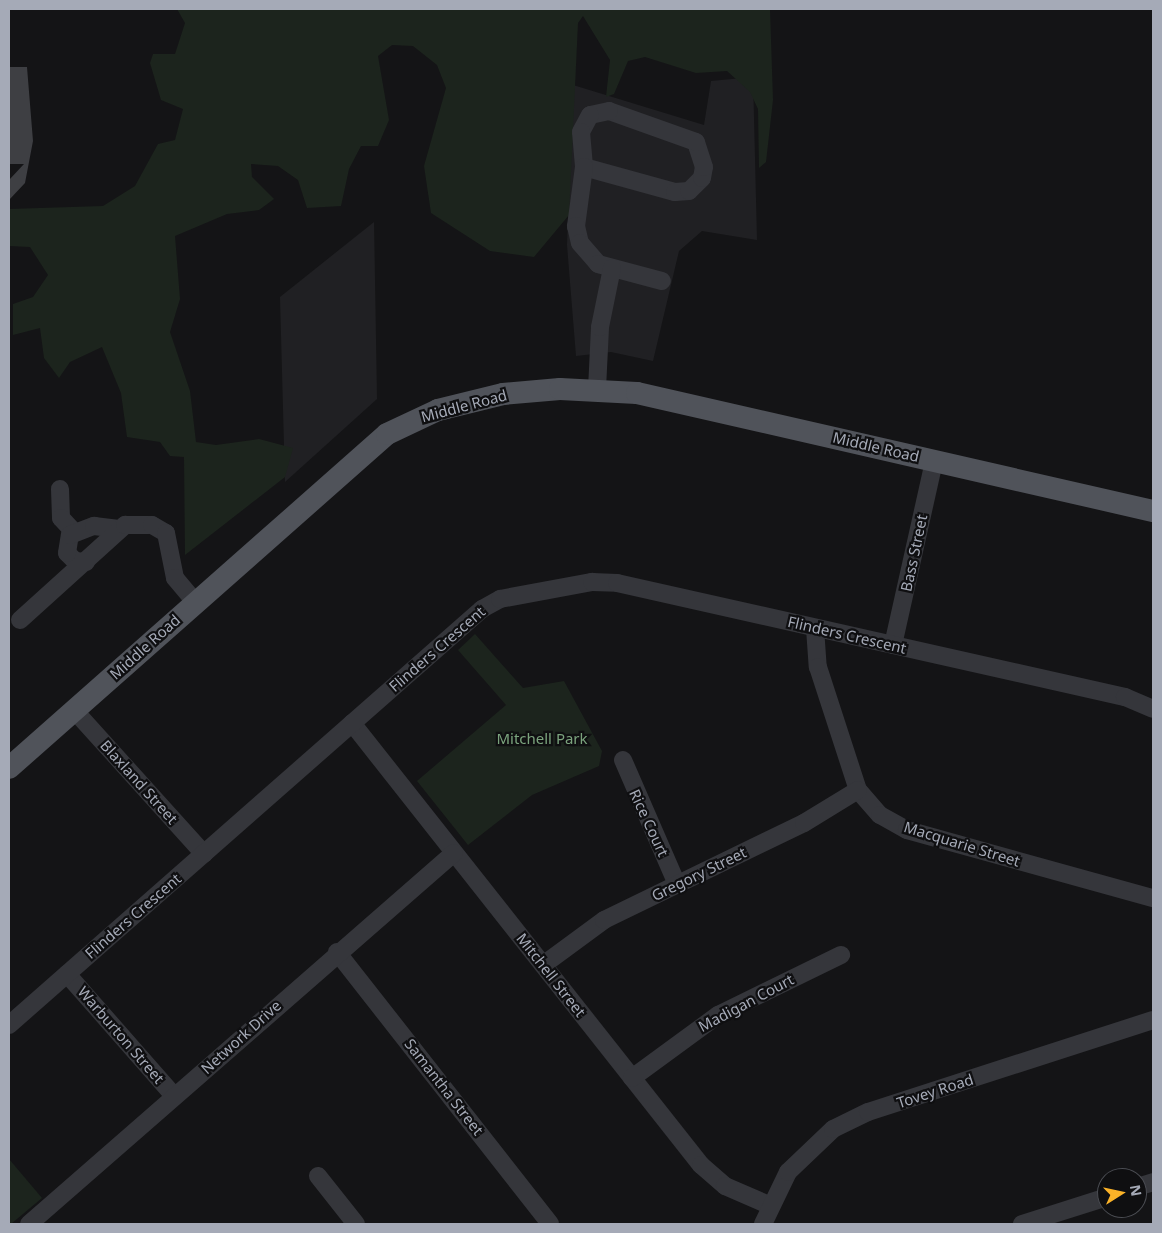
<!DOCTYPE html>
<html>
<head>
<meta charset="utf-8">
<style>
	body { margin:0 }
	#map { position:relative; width:1162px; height:1233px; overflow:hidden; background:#141416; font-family:"Noto Sans",sans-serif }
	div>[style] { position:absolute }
	.built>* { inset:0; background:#202023 }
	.green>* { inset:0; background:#1c241d }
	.building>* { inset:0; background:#3e3f43 }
	.minor>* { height:18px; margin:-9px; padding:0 9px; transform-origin:9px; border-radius:9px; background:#35363b }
	.major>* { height:22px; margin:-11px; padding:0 11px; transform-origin:11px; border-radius:11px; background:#50535a }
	span { translate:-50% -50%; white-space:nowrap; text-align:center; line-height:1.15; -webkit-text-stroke:4.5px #0f0f11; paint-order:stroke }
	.street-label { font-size:15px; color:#a5aab7 }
	.park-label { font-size:15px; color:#7ba37d }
	.frame { position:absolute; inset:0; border:10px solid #a5aab7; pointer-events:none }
	.north { position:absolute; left:1097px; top:1168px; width:50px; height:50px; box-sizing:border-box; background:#0f0f11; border:1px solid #4b4d53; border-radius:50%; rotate:80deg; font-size:14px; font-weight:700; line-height:20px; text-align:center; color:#a5aab7 }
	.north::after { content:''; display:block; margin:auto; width:18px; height:22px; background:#fab228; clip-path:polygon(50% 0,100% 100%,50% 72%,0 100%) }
</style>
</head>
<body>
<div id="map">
	<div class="built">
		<div style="clip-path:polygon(753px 77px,757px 240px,702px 231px,679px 251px,653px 361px,611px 352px,576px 356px,567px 245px,573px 85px,704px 125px,711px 81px)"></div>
		<div style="clip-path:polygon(374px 222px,377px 399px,285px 482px,280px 297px)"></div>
	</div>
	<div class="green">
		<div style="clip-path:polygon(177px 9px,770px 9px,773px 100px,766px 162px,759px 168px,758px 109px,750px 92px,727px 71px,696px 73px,645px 57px,628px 61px,614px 94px,606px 97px,610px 60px,583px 16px,578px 23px,569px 215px,534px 257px,490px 251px,431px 213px,424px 166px,446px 88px,437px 65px,413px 46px,392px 45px,378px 56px,389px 120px,378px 146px,361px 146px,349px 169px,341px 206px,307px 208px,298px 180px,278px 166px,251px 164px,252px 177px,274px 199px,259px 210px,227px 214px,175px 236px,180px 299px,170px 332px,190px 391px,196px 442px,216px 445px,259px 439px,293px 448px,285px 477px,185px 555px,184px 457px,170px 456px,160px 442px,127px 437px,121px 393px,102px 347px,70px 362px,59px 378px,44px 358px,40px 328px,13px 335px,13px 304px,33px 297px,48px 275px,30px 247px,9px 246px,9px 209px,103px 206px,135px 186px,158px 144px,175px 140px,183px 109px,161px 100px,150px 63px,153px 54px,175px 54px,185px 23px)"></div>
		<div style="clip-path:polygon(475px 634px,523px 688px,564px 681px,602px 751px,599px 766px,532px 795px,468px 845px,417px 781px,506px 705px,458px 650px)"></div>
		<div style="clip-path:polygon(9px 1159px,42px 1198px,11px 1224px,9px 1224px)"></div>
	</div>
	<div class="building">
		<div style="clip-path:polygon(9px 67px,27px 67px,33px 141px,25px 183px,9px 200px,9px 180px,24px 164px,9px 164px)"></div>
	</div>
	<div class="minor">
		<div style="left:584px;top:167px;width:94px;rotate:15.4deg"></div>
		<div style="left:675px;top:192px;width:14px;rotate:-4deg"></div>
		<div style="left:689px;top:191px;width:18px;rotate:-45deg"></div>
		<div style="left:702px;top:178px;width:11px;rotate:-80deg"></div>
		<div style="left:704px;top:167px;width:26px;rotate:-108deg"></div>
		<div style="left:696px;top:142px;width:92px;rotate:-160.4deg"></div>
		<div style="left:609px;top:111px;width:19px;rotate:168deg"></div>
		<div style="left:590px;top:115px;width:19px;rotate:118deg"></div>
		<div style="left:581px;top:132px;width:35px;rotate:85deg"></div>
		<div style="left:584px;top:167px;width:60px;rotate:97.7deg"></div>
		<div style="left:576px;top:226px;width:17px;rotate:77deg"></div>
		<div style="left:580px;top:243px;width:28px;rotate:49deg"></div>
		<div style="left:598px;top:264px;width:66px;rotate:14.9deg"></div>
		<div style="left:597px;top:389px;width:62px;rotate:-87.2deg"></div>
		<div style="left:600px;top:327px;width:60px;rotate:-78.5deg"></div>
		<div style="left:60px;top:489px;width:29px;rotate:88deg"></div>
		<div style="left:61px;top:518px;width:19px;rotate:47deg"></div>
		<div style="left:86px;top:562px;width:11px;rotate:-175deg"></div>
		<div style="left:75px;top:561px;width:11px;rotate:-135deg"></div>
		<div style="left:67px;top:553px;width:18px;rotate:-81deg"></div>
		<div style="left:70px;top:535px;width:26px;rotate:-21deg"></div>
		<div style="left:94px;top:526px;width:23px;rotate:7deg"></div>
		<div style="left:20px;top:620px;width:142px;rotate:-42.1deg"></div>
		<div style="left:125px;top:525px;width:27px"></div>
		<div style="left:152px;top:525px;width:16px;rotate:30deg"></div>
		<div style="left:166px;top:533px;width:46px;rotate:78.7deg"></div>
		<div style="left:175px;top:578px;width:31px;rotate:50deg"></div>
		<div style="left:815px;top:628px;width:39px;rotate:86deg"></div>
		<div style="left:818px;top:667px;width:129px;rotate:72deg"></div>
		<div style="left:858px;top:790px;width:33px;rotate:49deg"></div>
		<div style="left:880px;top:815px;width:31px;rotate:29deg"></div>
		<div style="left:907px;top:830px;width:255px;rotate:15.5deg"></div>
		<div style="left:893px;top:645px;width:189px;rotate:-77.4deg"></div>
		<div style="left:74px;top:710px;width:194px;rotate:47.9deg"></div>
		<div style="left:352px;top:723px;width:563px;rotate:51.71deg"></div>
		<div style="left:701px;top:1165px;width:32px;rotate:41deg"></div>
		<div style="left:725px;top:1186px;width:48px;rotate:23.4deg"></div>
		<div style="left:623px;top:760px;width:135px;rotate:66.5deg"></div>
		<div style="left:337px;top:952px;width:345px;rotate:51.9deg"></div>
		<div style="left:543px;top:965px;width:76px;rotate:-36.4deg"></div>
		<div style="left:604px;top:920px;width:222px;rotate:-25.9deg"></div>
		<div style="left:804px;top:823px;width:63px;rotate:-31.4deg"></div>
		<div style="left:67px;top:974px;width:162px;rotate:48.7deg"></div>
		<div style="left:9px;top:1025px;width:630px;rotate:-41.33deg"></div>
		<div style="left:482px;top:609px;width:21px;rotate:-29deg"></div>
		<div style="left:500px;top:599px;width:94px;rotate:-10.5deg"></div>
		<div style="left:592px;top:582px;width:25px;rotate:2deg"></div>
		<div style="left:617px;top:583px;width:521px;rotate:12.65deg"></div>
		<div style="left:1125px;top:697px;width:30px;rotate:23deg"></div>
		<div style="left:632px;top:1078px;width:107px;rotate:-36.2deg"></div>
		<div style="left:718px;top:1015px;width:137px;rotate:-26deg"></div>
		<div style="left:318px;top:1176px;width:61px;rotate:51.6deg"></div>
		<div style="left:1137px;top:1187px;width:17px;rotate:-17deg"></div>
		<div style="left:29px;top:1224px;width:564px;rotate:-41.12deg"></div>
		<div style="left:763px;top:1224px;width:58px;rotate:-64.3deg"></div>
		<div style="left:788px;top:1172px;width:62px;rotate:-43.7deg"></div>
		<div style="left:833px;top:1129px;width:39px;rotate:-26deg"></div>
		<div style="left:868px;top:1112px;width:299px;rotate:-17.9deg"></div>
		<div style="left:1022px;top:1224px;width:89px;rotate:-17.6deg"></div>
	</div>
	<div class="major">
		<div style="left:9px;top:768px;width:504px;rotate:-41.46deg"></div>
		<div style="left:387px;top:434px;width:56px;rotate:-25.2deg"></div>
		<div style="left:438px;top:410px;width:67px;rotate:-13.8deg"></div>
		<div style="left:503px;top:394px;width:57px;rotate:-5deg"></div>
		<div style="left:560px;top:389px;width:77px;rotate:3deg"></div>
		<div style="left:637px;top:393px;width:529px;rotate:12.88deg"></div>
	</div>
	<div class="street-label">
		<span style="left:464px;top:406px;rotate:-15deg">Middle Road</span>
		<span style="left:876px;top:447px;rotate:13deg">Middle Road</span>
		<span style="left:914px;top:553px;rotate:-78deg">Bass Street</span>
		<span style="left:847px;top:635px;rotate:13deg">Flinders Crescent</span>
		<span style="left:145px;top:647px;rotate:-42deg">Middle Road</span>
		<span style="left:437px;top:649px;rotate:-41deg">Flinders Crescent</span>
		<span style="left:139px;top:782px;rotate:48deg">Blaxland Street</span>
		<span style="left:649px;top:823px;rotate:65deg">Rice Court</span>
		<span style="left:962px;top:844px;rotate:17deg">Macquarie Street</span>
		<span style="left:699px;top:874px;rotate:-26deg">Gregory Street</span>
		<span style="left:133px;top:916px;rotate:-41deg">Flinders Crescent</span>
		<span style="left:551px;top:975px;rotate:52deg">Mitchell Street</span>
		<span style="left:746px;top:1003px;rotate:-28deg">Madigan Court</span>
		<span style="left:121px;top:1035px;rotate:49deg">Warburton Street</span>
		<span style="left:241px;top:1037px;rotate:-42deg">Network Drive</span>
		<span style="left:444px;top:1087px;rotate:52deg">Samantha Street</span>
		<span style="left:935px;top:1091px;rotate:-18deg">Tovey Road</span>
	</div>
	<div class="park-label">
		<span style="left:542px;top:739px">Mitchell Park</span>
	</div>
	<div class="frame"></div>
	<div class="north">N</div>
</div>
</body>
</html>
